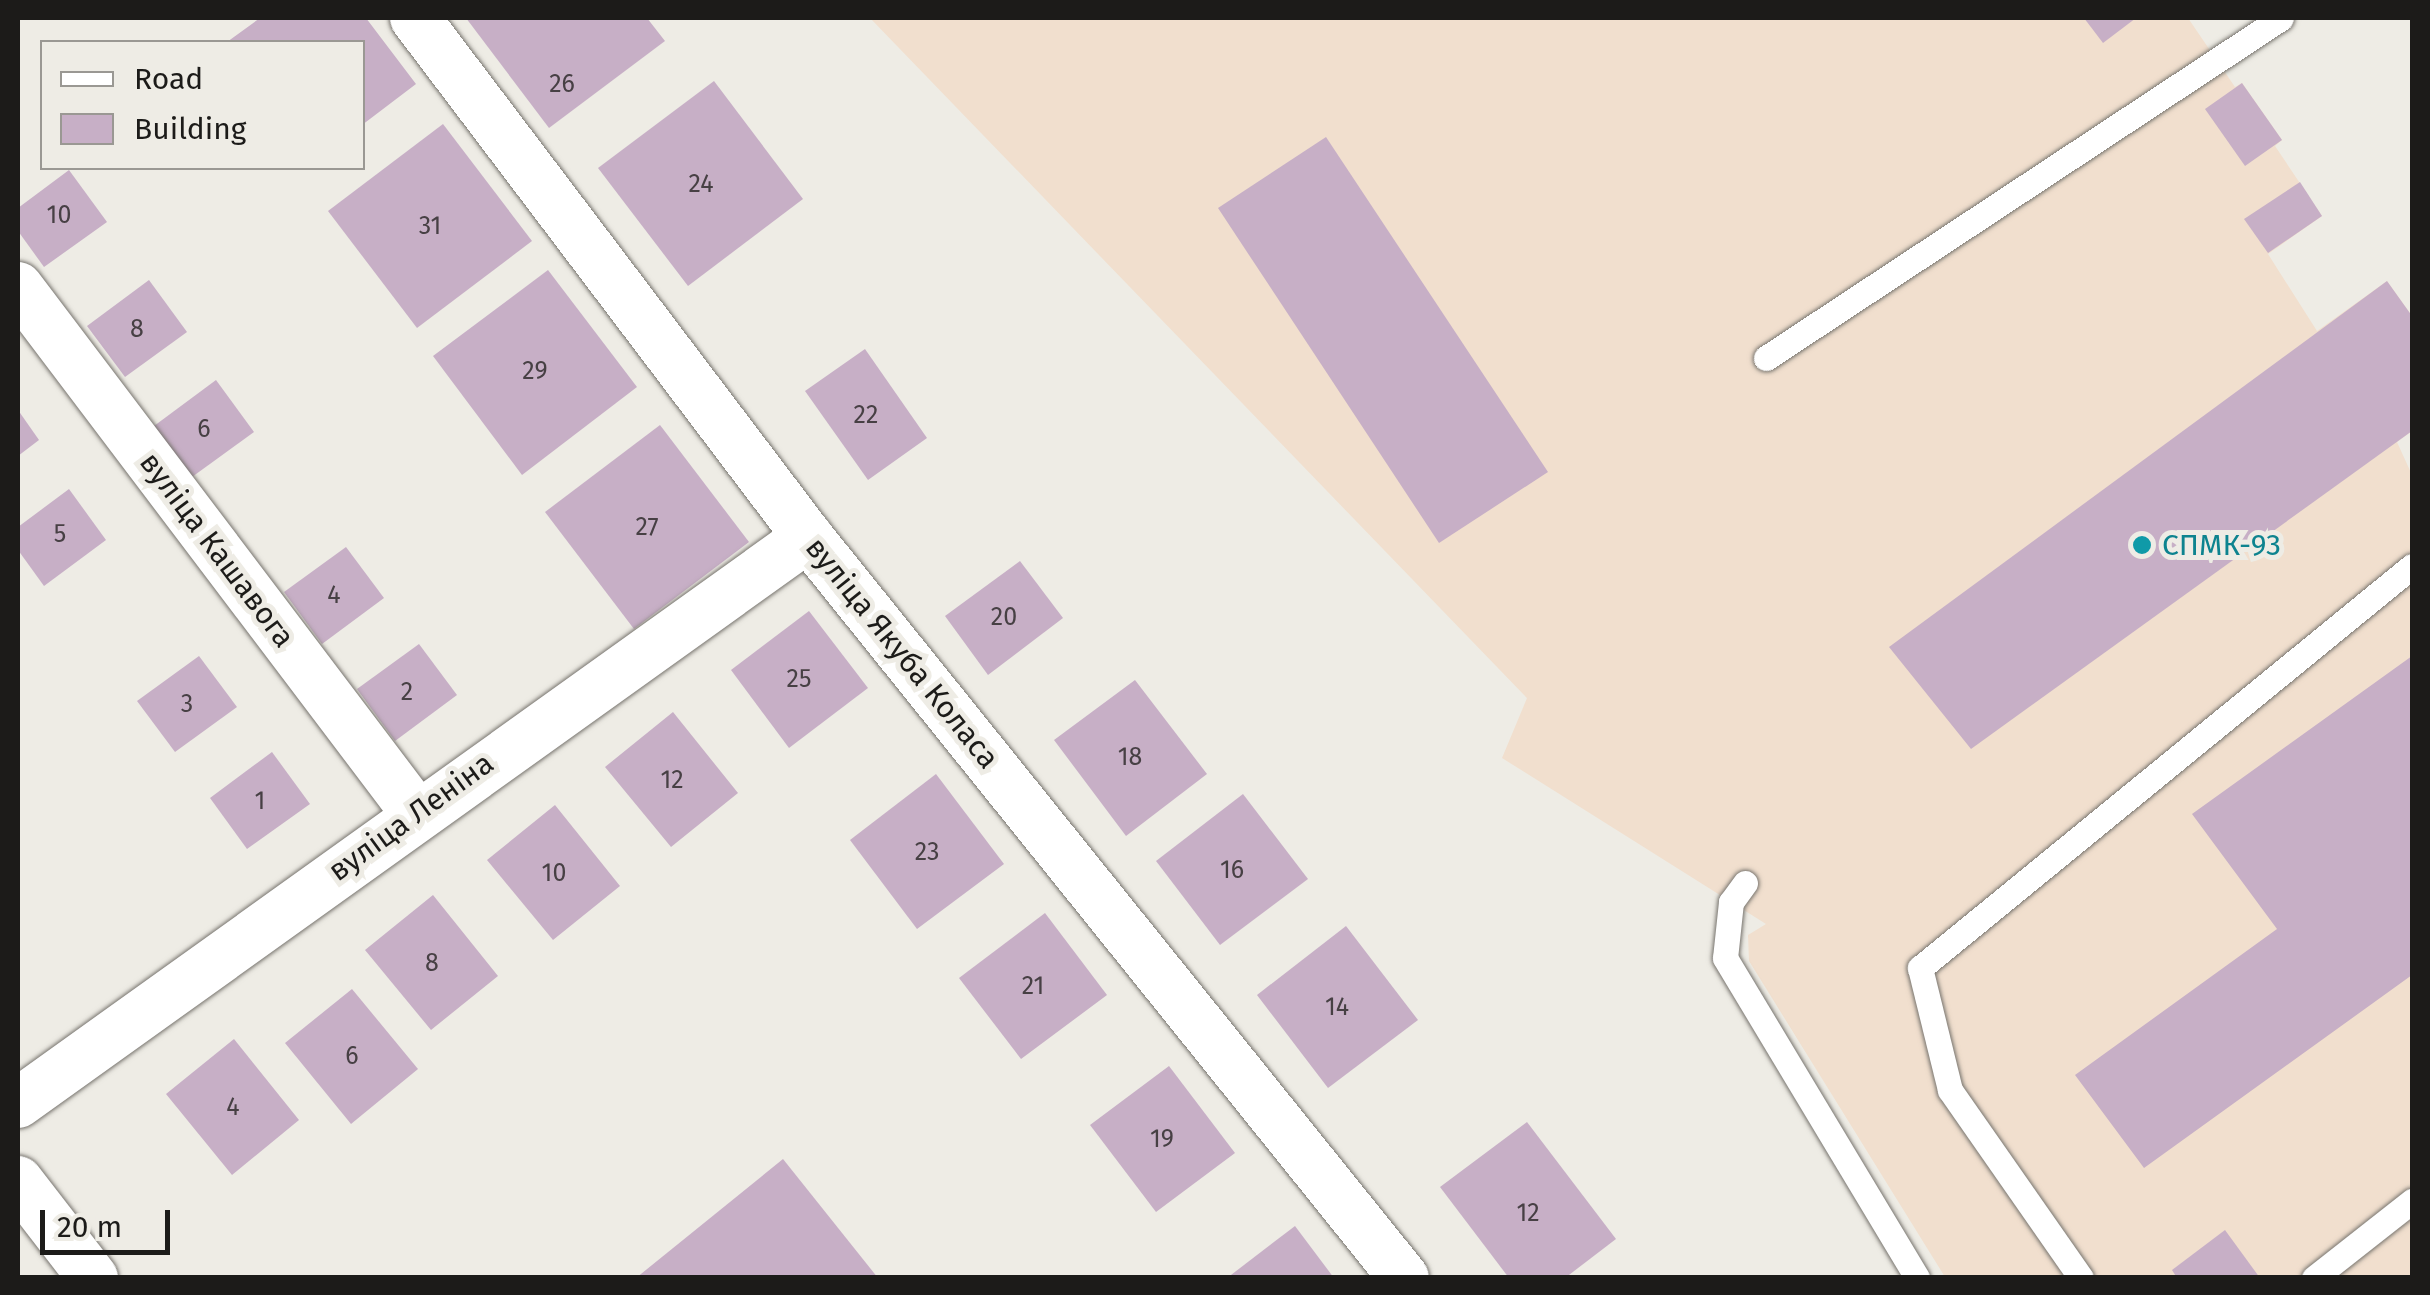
<!DOCTYPE html>
<html>
<head>
<meta charset="utf-8">
<style>
	body { margin:0 }
	#map { position:relative; width:2430px; height:1295px; overflow:hidden; background:#eeece5; font-family:"Fira Sans",sans-serif }
	div>[style] { position:absolute }
	.industrial>* { inset:0; background:#f1dfce }
	.building>* { inset:0; background:#c7afc6 }
	.roads { filter:drop-shadow(0 0 2px #77746e) drop-shadow(0 0 2px #77746e) }
	.service>* { height:25px; margin:-12.5px; padding:0 12.5px; transform-origin:12.5px; border-radius:12.5px; background:#fff }
	.minor>* { height:50px; margin:-25px; padding:0 25px; transform-origin:25px; border-radius:25px; background:#fff }
	.dots>* { width:28px; height:28px; translate:-50% -50%; box-sizing:border-box; border:5px solid #eeece5; border-radius:50% }
	span { translate:-50% -50%; white-space:nowrap; text-align:center; line-height:1.15; -webkit-text-stroke:10px #eeece5; paint-order:stroke }
	.number-label { font-size:25px; color:#474044 }
	.number-label span { -webkit-text-stroke-width:0 }
	.culture-label { font-size:30px; color:#0d838f }
	.left { translate:0 -50%; text-align:left }
	.street-label { font-size:30px; color:#1c1b19 }
	.frame { position:absolute; inset:0; border:20px solid #1c1b19; pointer-events:none }
	.legend { position:absolute; left:40px; top:40px; width:325px; height:130px; box-sizing:border-box; background:#eeece5; border:2px solid #9a9893; margin:0; padding:12px 18px; list-style:none; font-size:30px; color:#1c1b19 }
	.legend li { display:flex; align-items:center; gap:20px; height:50px }
	.legend b { width:50px; border:2px solid #9a9893 }
	.scale { position:absolute; left:40px; top:1210px; width:130px; height:45px; box-sizing:border-box; border:5px solid #1c1b19; border-top:0; padding-left:12px; font-size:30px; line-height:35px; white-space:nowrap; color:#1c1b19; -webkit-text-stroke:8px #eeece5; paint-order:stroke }
</style>
</head>
<body>
<div id="map">
	<div class="industrial">
		<div style="clip-path:polygon(870px 18px,2188px 18px,2235px 87px,2242px 83px,2282px 140px,2275px 146px,2322px 216px,2268px 254px,2317px 331px,2387px 281px,2412px 316px,2412px 431px,2397px 442px,2412px 475px,2412px 1277px,1945px 1277px,1749px 961px,1748px 935px,1766px 924px,1502px 758px,1527px 698px)"></div>
	</div>
	<div class="building">
		<div style="clip-path:polygon(260px 18px,366px 18px,416px 84px,362px 125px,362px 42px,227px 42px)"></div>
		<div style="clip-path:polygon(466px 18px,647px 18px,665px 41px,549px 128px)"></div>
		<div style="clip-path:polygon(2084px 18px,2136px 18px,2103px 43px)"></div>
		<div style="clip-path:polygon(714px 81px,803px 199px,688px 286px,598px 168px)"></div>
		<div style="clip-path:polygon(2242px 83px,2282px 140px,2245px 166px,2205px 109px)"></div>
		<div style="clip-path:polygon(443px 124px,532px 241px,417px 328px,328px 211px)"></div>
		<div style="clip-path:polygon(1326px 137px,1548px 472px,1439px 543px,1218px 208px)"></div>
		<div style="clip-path:polygon(69px 170px,107px 222px,44px 267px,18px 231px,18px 208px)"></div>
		<div style="clip-path:polygon(2300px 182px,2322px 216px,2268px 253px,2244px 219px)"></div>
		<div style="clip-path:polygon(548px 270px,637px 387px,522px 475px,433px 356px)"></div>
		<div style="clip-path:polygon(149px 280px,187px 332px,125px 377px,87px 326px)"></div>
		<div style="clip-path:polygon(2387px 281px,2412px 316px,2412px 431px,1971px 749px,1889px 647px)"></div>
		<div style="clip-path:polygon(865px 349px,927px 438px,868px 480px,805px 391px)"></div>
		<div style="clip-path:polygon(216px 380px,254px 432px,192px 477px,154px 426px)"></div>
		<div style="clip-path:polygon(18px 410px,39px 440px,18px 456px)"></div>
		<div style="clip-path:polygon(660px 425px,749px 542px,634px 629px,545px 512px)"></div>
		<div style="clip-path:polygon(69px 489px,106px 540px,44px 586px,18px 550px,18px 527px)"></div>
		<div style="clip-path:polygon(346px 547px,384px 598px,322px 644px,284px 592px)"></div>
		<div style="clip-path:polygon(1020px 561px,1063px 618px,988px 675px,945px 616px)"></div>
		<div style="clip-path:polygon(809px 611px,868px 688px,789px 748px,731px 670px)"></div>
		<div style="clip-path:polygon(419px 644px,457px 695px,395px 741px,357px 689px)"></div>
		<div style="clip-path:polygon(199px 656px,237px 707px,175px 752px,137px 701px)"></div>
		<div style="clip-path:polygon(2412px 656px,2412px 975px,2144px 1168px,2075px 1075px,2277px 929px,2192px 814px)"></div>
		<div style="clip-path:polygon(1135px 680px,1207px 774px,1126px 836px,1054px 740px)"></div>
		<div style="clip-path:polygon(673px 712px,738px 793px,671px 847px,605px 767px)"></div>
		<div style="clip-path:polygon(272px 752px,310px 804px,247px 849px,210px 798px)"></div>
		<div style="clip-path:polygon(936px 774px,1004px 864px,917px 929px,850px 840px)"></div>
		<div style="clip-path:polygon(1243px 794px,1308px 879px,1220px 945px,1156px 861px)"></div>
		<div style="clip-path:polygon(555px 805px,620px 886px,553px 940px,487px 860px)"></div>
		<div style="clip-path:polygon(433px 895px,498px 976px,431px 1030px,365px 950px)"></div>
		<div style="clip-path:polygon(1045px 913px,1107px 995px,1021px 1059px,959px 978px)"></div>
		<div style="clip-path:polygon(1346px 926px,1418px 1020px,1328px 1088px,1257px 995px)"></div>
		<div style="clip-path:polygon(352px 989px,418px 1069px,351px 1124px,285px 1043px)"></div>
		<div style="clip-path:polygon(234px 1039px,299px 1120px,232px 1175px,166px 1094px)"></div>
		<div style="clip-path:polygon(1169px 1066px,1235px 1153px,1156px 1212px,1090px 1125px)"></div>
		<div style="clip-path:polygon(1527px 1122px,1616px 1239px,1565px 1278px,1509px 1278px,1440px 1187px)"></div>
		<div style="clip-path:polygon(783px 1159px,878px 1278px,636px 1278px)"></div>
		<div style="clip-path:polygon(1295px 1226px,1334px 1278px,1227px 1278px)"></div>
		<div style="clip-path:polygon(2225px 1230px,2260px 1278px,2177px 1278px,2172px 1270px)"></div>
	</div>
	<div class="roads">
		<div class="service">
			<div style="left:1766px;top:358px;width:617px;rotate:-33.43deg"></div>
			<div style="left:1745px;top:883px;width:24px;rotate:126deg"></div>
			<div style="left:1731px;top:902px;width:56px;rotate:96.1deg"></div>
			<div style="left:1725px;top:958px;width:373px;rotate:59deg"></div>
			<div style="left:2081px;top:1278px;width:229px;rotate:-124.9deg"></div>
			<div style="left:1950px;top:1090px;width:126px;rotate:-103.8deg"></div>
			<div style="left:1920px;top:968px;width:635px;rotate:-39.25deg"></div>
			<div style="left:2314px;top:1278px;width:125px;rotate:-38.2deg"></div>
		</div>
		<div class="minor">
			<div style="left:415px;top:18px;width:651px;rotate:52.87deg"></div>
			<div style="left:808px;top:537px;width:951px;rotate:51.19deg"></div>
			<div style="left:18px;top:287px;width:660px;rotate:52.89deg"></div>
			<div style="left:18px;top:1103px;width:972px;rotate:-35.62deg"></div>
			<div style="left:18px;top:1181px;width:123px;rotate:52.3deg"></div>
		</div>
	</div>
	<div class="dots">
		<div style="left:2142px;top:545px;background:#0f9aa8"></div>
	</div>
	<div class="number-label">
		<span style="left:562px;top:84px">26</span>
		<span style="left:701px;top:184px">24</span>
		<span style="left:59px;top:215px">10</span>
		<span style="left:430px;top:226px">31</span>
		<span style="left:137px;top:329px">8</span>
		<span style="left:535px;top:371px">29</span>
		<span style="left:866px;top:415px">22</span>
		<span style="left:204px;top:429px">6</span>
		<span style="left:647px;top:527px">27</span>
		<span style="left:60px;top:534px">5</span>
		<span style="left:334px;top:595px">4</span>
		<span style="left:1004px;top:617px">20</span>
		<span style="left:799px;top:679px">25</span>
		<span style="left:407px;top:692px">2</span>
		<span style="left:187px;top:704px">3</span>
		<span style="left:1130px;top:757px">18</span>
		<span style="left:672px;top:780px">12</span>
		<span style="left:260px;top:801px">1</span>
		<span style="left:927px;top:852px">23</span>
		<span style="left:1232px;top:870px">16</span>
		<span style="left:554px;top:873px">10</span>
		<span style="left:432px;top:963px">8</span>
		<span style="left:1033px;top:986px">21</span>
		<span style="left:1337px;top:1007px">14</span>
		<span style="left:352px;top:1056px">6</span>
		<span style="left:233px;top:1107px">4</span>
		<span style="left:1162px;top:1139px">19</span>
		<span style="left:1528px;top:1213px">12</span>
	</div>
	<div class="culture-label">
		<span class="left" style="left:2162px;top:545px">СПМК-93</span>
	</div>
	<div class="street-label">
		<span style="left:217px;top:550px;rotate:53deg">вуліца Кашавога</span>
		<span style="left:902px;top:653px;rotate:51deg">вуліца Якуба Коласа</span>
		<span style="left:411px;top:817px;rotate:-36deg">вуліца Леніна</span>
	</div>
	<div class="frame"></div>
	<ul class="legend">
	<li><b style="height:12px;background:#fff"></b>Road</li>
	<li><b style="height:28px;background:#c7afc6"></b>Building</li>
	</ul>
	<div class="scale">20 m</div>
</div>
</body>
</html>
